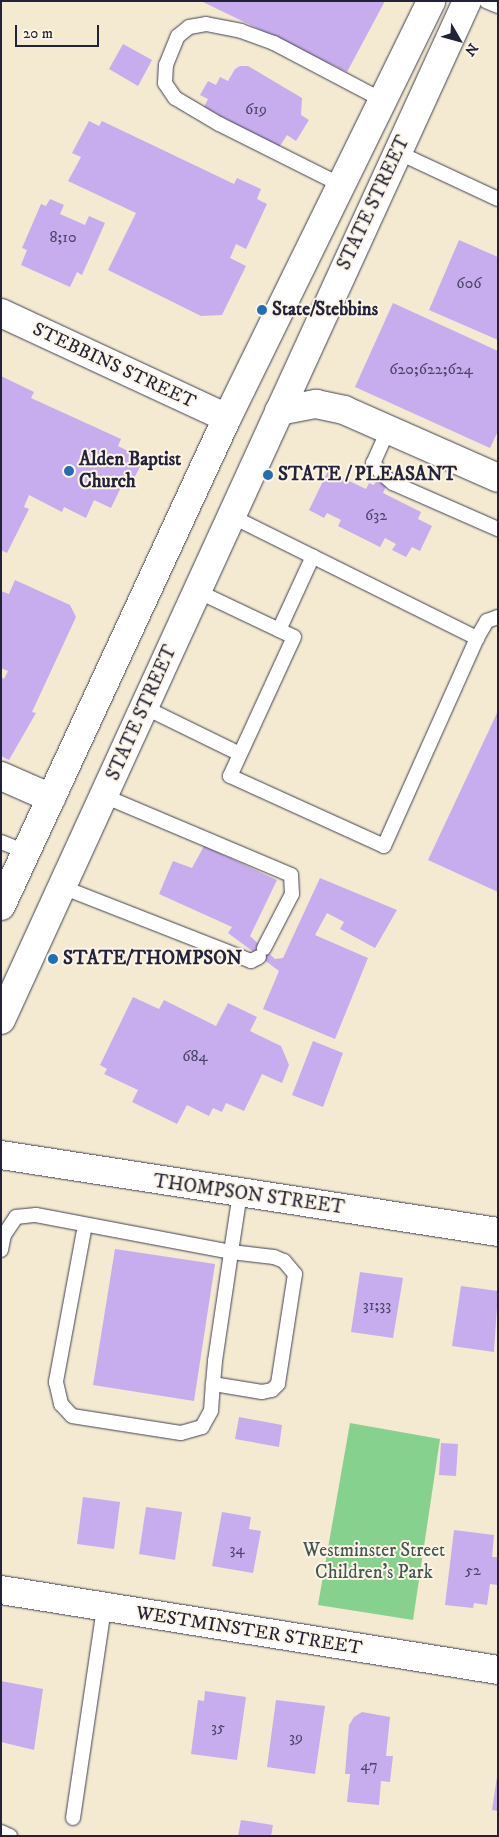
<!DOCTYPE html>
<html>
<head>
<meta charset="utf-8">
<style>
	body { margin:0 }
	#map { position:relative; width:499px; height:1837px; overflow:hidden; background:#f3ead1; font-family:"IM FELL DW Pica",serif }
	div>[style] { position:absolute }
	.green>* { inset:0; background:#87d18e }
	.building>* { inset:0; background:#c7aded }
	.roads { filter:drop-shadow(0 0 1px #414052) drop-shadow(0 0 1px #414052) }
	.lane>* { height:14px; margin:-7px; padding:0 7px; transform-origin:7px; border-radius:7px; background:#fff }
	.street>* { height:28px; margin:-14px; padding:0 14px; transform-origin:14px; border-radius:14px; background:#fff }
	.secondary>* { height:28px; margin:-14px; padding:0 14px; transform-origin:14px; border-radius:14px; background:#fff }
	.primary>* { height:28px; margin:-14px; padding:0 14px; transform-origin:14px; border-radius:14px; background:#fff }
	.dots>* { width:14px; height:14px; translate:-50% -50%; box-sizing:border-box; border:2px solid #fcf5e5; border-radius:50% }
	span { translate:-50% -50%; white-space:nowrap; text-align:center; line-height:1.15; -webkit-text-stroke:4px #fcf5e5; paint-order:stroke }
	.number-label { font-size:16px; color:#4b4568 }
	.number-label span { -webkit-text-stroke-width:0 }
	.street-label { font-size:19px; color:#22223b }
	.poi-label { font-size:19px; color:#22223b; font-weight:700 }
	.left { translate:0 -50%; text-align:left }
	.park-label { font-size:19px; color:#405754 }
	.frame { position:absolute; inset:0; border:2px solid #22223b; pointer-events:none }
	.north { position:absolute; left:434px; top:15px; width:50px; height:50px; -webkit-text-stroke:4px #fcf5e5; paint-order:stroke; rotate:128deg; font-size:14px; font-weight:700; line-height:20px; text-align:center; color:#22223b }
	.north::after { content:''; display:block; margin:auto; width:18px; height:22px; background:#22223b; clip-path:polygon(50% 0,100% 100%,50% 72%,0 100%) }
	.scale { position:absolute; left:15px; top:25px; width:84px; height:22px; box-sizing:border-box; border:2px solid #22223b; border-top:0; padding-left:6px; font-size:15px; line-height:18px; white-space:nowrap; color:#22223b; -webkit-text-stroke:4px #fcf5e5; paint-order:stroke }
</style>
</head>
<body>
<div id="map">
	<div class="green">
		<div style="clip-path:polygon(350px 1423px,440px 1439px,413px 1620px,318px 1605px)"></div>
	</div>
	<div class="building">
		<div style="clip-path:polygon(201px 1px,385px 1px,347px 72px)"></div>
		<div style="clip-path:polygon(123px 44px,152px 60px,138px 86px,109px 69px)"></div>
		<div style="clip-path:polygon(240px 66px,248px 66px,302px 98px,301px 115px,309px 120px,296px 141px,287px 135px,276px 152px,227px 125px,230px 121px,204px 107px,208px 99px,200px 95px,208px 81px,216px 85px,220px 77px,228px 81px,235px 69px)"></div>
		<div style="clip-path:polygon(89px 121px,99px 126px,102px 121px,234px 184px,237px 178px,261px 189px,257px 199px,267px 204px,246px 249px,236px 244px,230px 258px,246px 266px,222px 315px,201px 316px,108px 270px,136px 213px,68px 181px,81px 157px,72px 153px)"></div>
		<div style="clip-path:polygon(50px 199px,64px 205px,60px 214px,85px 225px,89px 216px,105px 223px,82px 275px,77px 272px,70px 287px,21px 265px,27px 250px,22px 248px,41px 204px,46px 206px)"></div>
		<div style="clip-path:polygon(459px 240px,498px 257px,498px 340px,429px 310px)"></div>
		<div style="clip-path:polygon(393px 303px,498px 351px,498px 431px,490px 448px,355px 387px)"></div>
		<div style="clip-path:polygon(1px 376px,34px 392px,31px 398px,121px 439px,118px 446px,144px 459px,130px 486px,123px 483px,111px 508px,94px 500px,86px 518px,64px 507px,62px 512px,29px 495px,24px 507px,29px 509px,7px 553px,1px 550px)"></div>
		<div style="clip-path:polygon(328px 471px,366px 489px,369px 483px,374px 485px,377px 479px,387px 484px,383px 493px,421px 512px,418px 519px,432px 526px,420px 551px,412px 547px,406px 557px,392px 550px,396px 544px,385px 538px,380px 547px,338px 526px,341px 520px,327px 513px,324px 518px,309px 510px)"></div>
		<div style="clip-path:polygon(15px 580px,70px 605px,76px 617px,32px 712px,36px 713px,9px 760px,1px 756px,1px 677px,4px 679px,8px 671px,1px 668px,1px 591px,9px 594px)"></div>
		<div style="clip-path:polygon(498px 711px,498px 892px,428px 860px)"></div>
		<div style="clip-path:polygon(204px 846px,277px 880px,250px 936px,275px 959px,283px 958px,320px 878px,397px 910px,375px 948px,340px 929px,344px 922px,327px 913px,315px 935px,368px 958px,335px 1039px,263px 1009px,279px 971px,228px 933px,232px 927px,159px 894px,173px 861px,192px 868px)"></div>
		<div style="clip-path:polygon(133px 997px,159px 1009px,164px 1000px,216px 1026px,228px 1003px,257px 1017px,250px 1031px,281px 1046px,289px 1065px,282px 1083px,262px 1074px,244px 1111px,226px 1103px,222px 1112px,213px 1108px,209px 1116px,187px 1105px,177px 1124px,132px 1102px,138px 1090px,104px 1074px,107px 1069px,100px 1065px)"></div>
		<div style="clip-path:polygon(313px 1041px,343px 1053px,323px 1107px,292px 1095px)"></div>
		<div style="clip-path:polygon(115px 1249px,215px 1264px,194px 1401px,93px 1385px)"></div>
		<div style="clip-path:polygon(360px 1272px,403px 1278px,393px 1338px,351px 1332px)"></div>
		<div style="clip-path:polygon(461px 1286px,498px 1291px,494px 1352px,452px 1346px)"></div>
		<div style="clip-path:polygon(239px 1417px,282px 1425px,279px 1447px,235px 1439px)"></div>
		<div style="clip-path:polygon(441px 1443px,458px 1444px,456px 1476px,439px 1475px)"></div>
		<div style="clip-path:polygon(83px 1497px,120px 1502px,114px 1549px,77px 1544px)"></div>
		<div style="clip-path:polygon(146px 1507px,182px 1512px,175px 1560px,139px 1554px)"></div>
		<div style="clip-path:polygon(222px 1512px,251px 1517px,249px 1529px,261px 1531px,253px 1573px,212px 1566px)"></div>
		<div style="clip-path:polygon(454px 1530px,494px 1535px,492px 1557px,498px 1557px,498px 1585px,490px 1584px,487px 1605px,474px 1603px,473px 1608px,445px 1605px)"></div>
		<div style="clip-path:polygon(1px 1681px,43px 1689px,34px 1750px,1px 1742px)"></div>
		<div style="clip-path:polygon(205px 1691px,246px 1697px,237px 1760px,191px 1754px,198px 1700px,204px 1701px)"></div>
		<div style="clip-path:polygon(276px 1700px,325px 1706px,315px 1774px,267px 1767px)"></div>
		<div style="clip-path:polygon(362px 1712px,390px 1717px,386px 1756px,393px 1756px,390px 1782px,381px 1781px,379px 1805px,347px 1802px,350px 1774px,345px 1774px,349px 1725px,354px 1717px)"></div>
		<div style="clip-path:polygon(497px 1777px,498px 1777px,498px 1811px,492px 1810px)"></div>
		<div style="clip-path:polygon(241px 1820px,273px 1825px,271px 1836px,238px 1836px)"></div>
	</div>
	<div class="roads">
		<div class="lane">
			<div style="left:486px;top:1px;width:13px;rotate:23deg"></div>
			<div style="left:397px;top:152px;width:111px;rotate:25deg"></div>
			<div style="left:343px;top:186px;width:139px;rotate:-153.4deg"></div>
			<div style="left:219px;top:124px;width:51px;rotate:-149.4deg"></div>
			<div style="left:175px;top:98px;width:18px;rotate:-124deg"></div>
			<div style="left:165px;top:83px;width:18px;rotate:-87deg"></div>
			<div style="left:166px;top:65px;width:31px;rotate:-68deg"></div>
			<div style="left:178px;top:36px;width:14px;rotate:-39deg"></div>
			<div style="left:189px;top:27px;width:17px;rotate:-10deg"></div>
			<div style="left:206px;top:24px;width:36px;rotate:11deg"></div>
			<div style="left:241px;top:31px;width:35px;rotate:20deg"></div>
			<div style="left:274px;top:43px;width:124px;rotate:27.8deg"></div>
			<div style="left:388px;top:430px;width:36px;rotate:114deg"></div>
			<div style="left:373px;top:463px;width:13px;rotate:51deg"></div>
			<div style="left:381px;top:473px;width:16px;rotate:40deg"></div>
			<div style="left:393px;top:483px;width:115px;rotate:23.7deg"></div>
			<div style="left:231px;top:516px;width:275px;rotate:26.4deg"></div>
			<div style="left:197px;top:591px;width:107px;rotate:25.4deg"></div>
			<div style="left:294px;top:637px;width:153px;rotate:114.7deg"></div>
			<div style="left:230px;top:776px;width:169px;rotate:24.4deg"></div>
			<div style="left:384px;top:846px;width:228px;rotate:-65.9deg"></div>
			<div style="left:477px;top:638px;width:20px;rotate:-60deg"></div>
			<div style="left:487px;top:621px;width:12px;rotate:-20deg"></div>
			<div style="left:279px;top:630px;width:81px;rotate:-65.3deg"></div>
			<div style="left:144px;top:707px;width:105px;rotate:26.1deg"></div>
			<div style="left:104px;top:796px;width:203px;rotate:22.9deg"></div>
			<div style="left:291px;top:875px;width:19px;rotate:87deg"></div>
			<div style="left:292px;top:894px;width:61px;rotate:117.4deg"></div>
			<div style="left:1px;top:842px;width:27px;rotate:22deg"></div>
			<div style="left:62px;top:887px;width:203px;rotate:21.4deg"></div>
			<div style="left:251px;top:961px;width:9px;rotate:-27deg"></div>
			<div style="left:85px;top:1225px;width:160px;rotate:100.5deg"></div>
			<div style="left:56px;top:1382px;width:23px;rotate:77deg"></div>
			<div style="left:61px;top:1404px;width:16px;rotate:47deg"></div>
			<div style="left:72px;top:1416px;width:110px;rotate:8.9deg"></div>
			<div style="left:181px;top:1433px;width:22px;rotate:-16deg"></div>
			<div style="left:202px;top:1427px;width:18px;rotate:-61deg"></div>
			<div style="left:211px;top:1411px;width:27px;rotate:-86deg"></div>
			<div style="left:1px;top:1250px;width:15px;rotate:-79deg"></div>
			<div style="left:4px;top:1235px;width:22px;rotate:-56deg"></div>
			<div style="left:16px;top:1217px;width:20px;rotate:-6deg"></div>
			<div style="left:36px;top:1215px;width:198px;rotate:10.7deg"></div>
			<div style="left:231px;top:1252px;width:43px;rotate:6.6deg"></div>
			<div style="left:274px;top:1257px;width:11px;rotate:22deg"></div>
			<div style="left:284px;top:1261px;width:17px;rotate:50deg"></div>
			<div style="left:295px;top:1274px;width:111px;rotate:98.8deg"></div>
			<div style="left:278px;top:1384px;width:8px;rotate:135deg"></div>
			<div style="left:272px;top:1390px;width:10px;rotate:169deg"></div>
			<div style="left:262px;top:1392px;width:50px;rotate:-170.7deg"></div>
			<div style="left:213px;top:1384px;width:23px;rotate:-85deg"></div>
			<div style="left:215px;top:1361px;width:110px;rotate:-81.6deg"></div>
			<div style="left:231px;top:1252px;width:60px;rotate:-81.3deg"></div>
			<div style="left:73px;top:1818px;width:213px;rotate:-81.6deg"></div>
			<div style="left:1px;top:1832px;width:10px;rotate:24deg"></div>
		</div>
		<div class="street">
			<div style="left:1px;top:313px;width:249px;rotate:24.9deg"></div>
			<div style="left:279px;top:411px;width:38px;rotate:-11deg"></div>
			<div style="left:316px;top:404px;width:29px;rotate:12deg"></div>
			<div style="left:344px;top:410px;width:168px;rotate:23.8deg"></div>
			<div style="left:1px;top:776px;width:55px;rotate:23.7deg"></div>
			<div style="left:1px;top:1590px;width:503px;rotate:9.14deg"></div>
		</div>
		<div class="secondary">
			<div style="left:1px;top:1155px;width:503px;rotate:8.81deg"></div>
		</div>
		<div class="primary">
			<div style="left:1px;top:906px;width:538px;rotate:-65.15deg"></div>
			<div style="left:227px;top:418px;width:464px;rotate:-63.9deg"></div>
			<div style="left:1px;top:1020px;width:1120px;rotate:-65.42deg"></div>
		</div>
	</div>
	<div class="dots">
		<div style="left:262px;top:310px;background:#1f6fb2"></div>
		<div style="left:69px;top:471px;background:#1f6fb2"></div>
		<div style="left:268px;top:475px;background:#1f6fb2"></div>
		<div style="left:53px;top:959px;background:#1f6fb2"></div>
	</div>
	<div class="number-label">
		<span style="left:256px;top:109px">619</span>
		<span style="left:63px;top:237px">8;10</span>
		<span style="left:469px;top:283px">606</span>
		<span style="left:431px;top:369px">620;622;624</span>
		<span style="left:376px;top:515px">632</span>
		<span style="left:195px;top:1056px">684</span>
		<span style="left:377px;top:1305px">31;33</span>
		<span style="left:237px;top:1549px">34</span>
		<span style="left:473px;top:1570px">52</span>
		<span style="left:218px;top:1727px">35</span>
		<span style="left:296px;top:1737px">39</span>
		<span style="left:369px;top:1765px">47</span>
	</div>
	<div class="street-label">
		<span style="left:374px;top:203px;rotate:-65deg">STATE STREET</span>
		<span style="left:114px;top:366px;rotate:25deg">STEBBINS STREET</span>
		<span style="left:142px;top:713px;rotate:-66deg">STATE STREET</span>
		<span style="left:249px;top:1195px;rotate:8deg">THOMPSON STREET</span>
		<span style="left:249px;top:1631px;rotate:9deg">WESTMINSTER STREET</span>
	</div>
	<div class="poi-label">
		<span class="left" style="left:272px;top:310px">State/Stebbins</span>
		<span class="left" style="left:79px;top:471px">Alden Baptist<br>Church</span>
		<span class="left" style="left:278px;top:475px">STATE / PLEASANT</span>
		<span class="left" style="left:63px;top:959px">STATE/THOMPSON</span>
	</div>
	<div class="park-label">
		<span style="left:374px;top:1562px">Westminster Street<br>Children’s Park</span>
	</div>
	<div class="frame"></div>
	<div class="north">N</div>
	<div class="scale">20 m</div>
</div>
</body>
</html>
